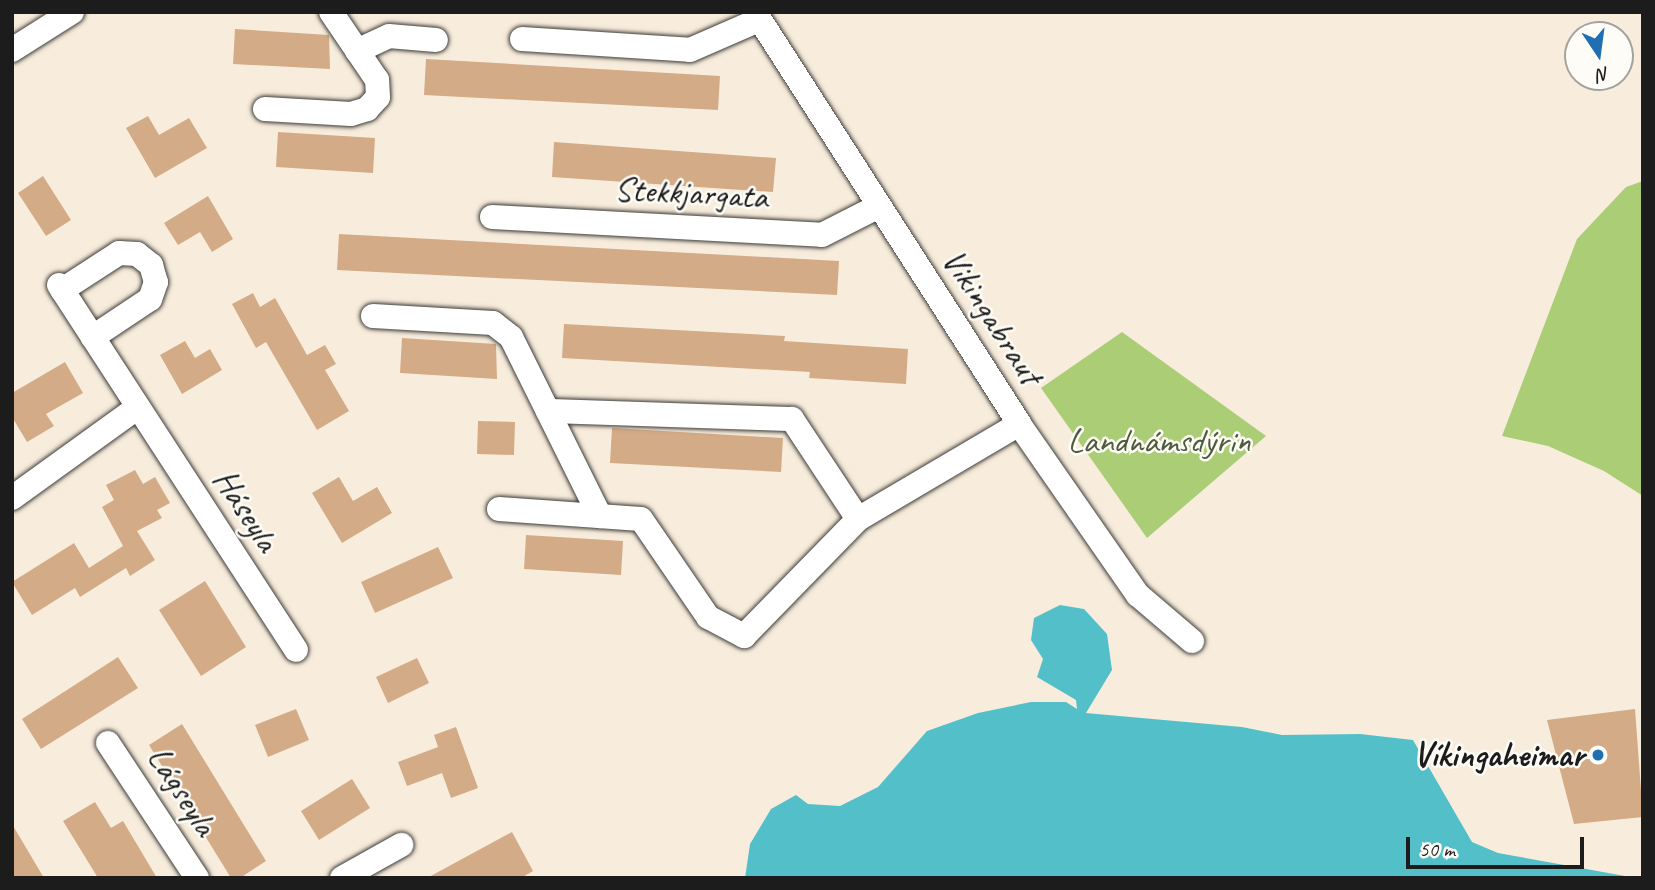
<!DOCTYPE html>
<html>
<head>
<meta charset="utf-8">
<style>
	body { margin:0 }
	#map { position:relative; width:1655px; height:890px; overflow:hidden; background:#f8eddc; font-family:Caveat,sans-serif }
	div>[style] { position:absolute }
	.green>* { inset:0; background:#aacd76 }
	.water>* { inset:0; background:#53c0c9 }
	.building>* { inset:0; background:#d4ab87 }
	.roads { filter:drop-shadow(0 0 2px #3d3b39) drop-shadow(0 0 2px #3d3b39) }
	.minor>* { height:24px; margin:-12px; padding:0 12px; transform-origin:12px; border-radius:12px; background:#fff }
	.dots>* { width:19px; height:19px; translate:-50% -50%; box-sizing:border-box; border:4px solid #fdfcf7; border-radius:50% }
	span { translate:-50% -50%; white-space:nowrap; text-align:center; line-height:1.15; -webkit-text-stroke:5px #fdfcf7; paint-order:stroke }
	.street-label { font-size:35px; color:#1c1c1c }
	.park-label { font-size:35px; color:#4e5a3c }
	.poi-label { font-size:35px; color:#1c1c1c; font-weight:700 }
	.right { translate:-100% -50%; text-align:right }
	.frame { position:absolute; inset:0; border:14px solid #1c1c1c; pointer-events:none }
	.north { position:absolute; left:1564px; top:21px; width:70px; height:70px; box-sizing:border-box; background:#fdfcf7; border:2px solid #a3a29f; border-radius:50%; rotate:167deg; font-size:19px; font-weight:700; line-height:28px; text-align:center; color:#1c1c1c }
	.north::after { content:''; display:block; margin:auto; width:24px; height:32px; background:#1f6fb2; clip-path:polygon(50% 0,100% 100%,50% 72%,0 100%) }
	.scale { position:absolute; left:1406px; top:837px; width:178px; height:32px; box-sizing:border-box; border:4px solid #1c1c1c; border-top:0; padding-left:9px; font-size:21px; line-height:24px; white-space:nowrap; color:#1c1c1c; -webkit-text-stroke:5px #fdfcf7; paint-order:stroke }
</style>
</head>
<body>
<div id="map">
	<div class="green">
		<div style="clip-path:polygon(1643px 181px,1643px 496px,1604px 471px,1548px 446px,1502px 436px,1577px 239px,1626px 187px)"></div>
		<div style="clip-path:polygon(1122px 332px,1266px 436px,1147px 538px,1041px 388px)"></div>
	</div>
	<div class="water">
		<div style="clip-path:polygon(1060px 605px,1084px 609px,1107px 634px,1112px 670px,1086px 713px,1242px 727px,1282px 735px,1360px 734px,1413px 740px,1472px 842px,1498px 853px,1636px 878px,745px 878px,750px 844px,771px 809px,796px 795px,808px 804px,840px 806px,878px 787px,927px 731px,978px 713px,1031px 702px,1066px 702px,1077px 709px,1076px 700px,1037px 677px,1043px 659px,1031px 640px,1034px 618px)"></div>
	</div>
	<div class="building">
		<div style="clip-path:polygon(235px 29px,329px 35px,330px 69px,233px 64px)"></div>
		<div style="clip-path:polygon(426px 59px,720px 76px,718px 110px,424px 95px)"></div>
		<div style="clip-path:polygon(148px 116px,159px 135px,189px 118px,207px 148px,155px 178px,126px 128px)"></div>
		<div style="clip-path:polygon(278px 132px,375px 138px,373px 173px,276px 167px)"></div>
		<div style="clip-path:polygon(554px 142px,776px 158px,773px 192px,552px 177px)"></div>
		<div style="clip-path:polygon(43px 176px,71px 220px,46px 236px,18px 193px)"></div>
		<div style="clip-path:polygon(208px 196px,233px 239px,212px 252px,200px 232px,178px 245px,164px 223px)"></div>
		<div style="clip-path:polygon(339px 234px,839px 261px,837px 295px,337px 270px)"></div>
		<div style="clip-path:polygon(253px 293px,260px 307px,275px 298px,307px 355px,325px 345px,336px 364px,325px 370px,349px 411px,317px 430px,266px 342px,256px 348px,232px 304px)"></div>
		<div style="clip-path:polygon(564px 324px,785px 336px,784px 341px,908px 349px,906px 384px,809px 378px,810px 372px,562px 358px)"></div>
		<div style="clip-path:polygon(402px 338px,496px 344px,497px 379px,400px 373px)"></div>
		<div style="clip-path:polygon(185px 341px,195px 358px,210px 349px,222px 370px,182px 394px,160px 355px)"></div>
		<div style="clip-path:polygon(65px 362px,83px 393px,46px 414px,54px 426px,27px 442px,12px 417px,12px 393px)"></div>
		<div style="clip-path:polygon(478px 421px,515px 422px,514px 455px,477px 454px)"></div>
		<div style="clip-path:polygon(612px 428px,783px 438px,781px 472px,610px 463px)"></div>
		<div style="clip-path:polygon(135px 470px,143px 484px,155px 477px,170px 503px,157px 510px,162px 518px,137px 531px,155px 560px,130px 576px,126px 568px,80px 597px,75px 588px,32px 615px,12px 582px,74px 543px,89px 568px,123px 546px,102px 507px,114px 500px,106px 485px)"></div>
		<div style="clip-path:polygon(339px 477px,353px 501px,377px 487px,392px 513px,342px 543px,312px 493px)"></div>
		<div style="clip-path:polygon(526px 535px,623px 541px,621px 575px,524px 569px)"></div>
		<div style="clip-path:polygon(438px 547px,453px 578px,375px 613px,361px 582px)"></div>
		<div style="clip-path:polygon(205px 581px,246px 647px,201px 676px,159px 610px)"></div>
		<div style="clip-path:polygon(118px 657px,138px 688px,41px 749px,22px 719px)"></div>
		<div style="clip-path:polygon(417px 658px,429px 683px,388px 703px,376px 677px)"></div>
		<div style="clip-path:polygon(296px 709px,309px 740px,268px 757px,255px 725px)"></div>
		<div style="clip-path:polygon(1635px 709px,1643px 817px,1574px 824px,1547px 720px)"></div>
		<div style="clip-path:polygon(182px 724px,266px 861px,240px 878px,231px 878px,149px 745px)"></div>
		<div style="clip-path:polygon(456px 727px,478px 788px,451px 798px,442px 773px,407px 786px,398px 762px,438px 747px,434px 735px)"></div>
		<div style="clip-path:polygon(352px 779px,370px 808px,319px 840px,301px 811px)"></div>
		<div style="clip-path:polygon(95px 802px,111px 828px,123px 821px,157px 878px,98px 878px,63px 821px)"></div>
		<div style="clip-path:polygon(12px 824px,44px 878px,12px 878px)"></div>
		<div style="clip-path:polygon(512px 832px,533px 871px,521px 878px,427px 878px)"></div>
	</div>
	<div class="roads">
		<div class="minor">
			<div style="left:755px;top:12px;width:489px;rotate:57.3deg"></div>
			<div style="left:1019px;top:424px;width:208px;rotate:55.2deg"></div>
			<div style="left:1138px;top:595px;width:71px;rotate:40.4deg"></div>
			<div style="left:522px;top:39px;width:168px;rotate:3.7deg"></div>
			<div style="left:690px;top:50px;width:75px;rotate:-23.5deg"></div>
			<div style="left:12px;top:50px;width:71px;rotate:-32.3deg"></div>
			<div style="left:357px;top:51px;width:35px;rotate:-25deg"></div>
			<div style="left:389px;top:36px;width:47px;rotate:4.9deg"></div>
			<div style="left:265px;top:109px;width:86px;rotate:3.3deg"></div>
			<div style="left:351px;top:114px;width:17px;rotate:-17deg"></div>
			<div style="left:367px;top:109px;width:16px;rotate:-47deg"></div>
			<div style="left:378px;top:97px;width:17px;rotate:-93deg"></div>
			<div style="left:377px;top:80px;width:82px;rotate:-124.1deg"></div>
			<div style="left:492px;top:217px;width:330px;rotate:3.1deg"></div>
			<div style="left:822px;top:235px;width:64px;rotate:-27deg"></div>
			<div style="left:59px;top:285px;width:435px;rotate:57deg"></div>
			<div style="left:62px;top:290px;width:68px;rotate:-33deg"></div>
			<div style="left:119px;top:253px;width:18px;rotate:3deg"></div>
			<div style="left:137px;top:254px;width:18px;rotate:38deg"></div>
			<div style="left:151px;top:265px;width:18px;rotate:74deg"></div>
			<div style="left:156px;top:282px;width:18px;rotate:109deg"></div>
			<div style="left:150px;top:299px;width:69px;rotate:146.3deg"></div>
			<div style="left:373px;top:316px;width:120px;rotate:3.3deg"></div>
			<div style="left:493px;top:323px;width:23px;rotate:38deg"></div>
			<div style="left:511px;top:337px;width:200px;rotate:63.6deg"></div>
			<div style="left:548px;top:411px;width:244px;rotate:1.9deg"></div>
			<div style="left:792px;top:419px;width:120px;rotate:56.6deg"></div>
			<div style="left:12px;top:498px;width:155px;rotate:-35.8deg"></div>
			<div style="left:499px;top:509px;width:142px;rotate:4deg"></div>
			<div style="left:641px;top:519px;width:119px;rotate:55.6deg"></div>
			<div style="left:708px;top:617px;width:41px;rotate:27.8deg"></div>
			<div style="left:744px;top:636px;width:163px;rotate:-45.7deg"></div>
			<div style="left:858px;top:519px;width:187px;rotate:-30.5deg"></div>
			<div style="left:108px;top:743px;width:162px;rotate:56.6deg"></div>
			<div style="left:342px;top:878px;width:68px;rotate:-29.2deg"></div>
		</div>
	</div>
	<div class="dots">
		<div style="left:1598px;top:755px;background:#1f6fb2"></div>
	</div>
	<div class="street-label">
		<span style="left:691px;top:193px;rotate:3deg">Stekkjargata</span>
		<span style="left:992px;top:317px;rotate:57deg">Vikingabraut</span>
		<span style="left:246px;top:510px;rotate:57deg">Háseyla</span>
		<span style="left:182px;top:791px;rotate:57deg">Lágseyla</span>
	</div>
	<div class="park-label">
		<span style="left:1159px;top:441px">Landnámsdýrin</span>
	</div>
	<div class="poi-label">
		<span class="right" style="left:1584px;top:755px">Víkingaheimar</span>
	</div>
	<div class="frame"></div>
	<div class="north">N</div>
	<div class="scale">50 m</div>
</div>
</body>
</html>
